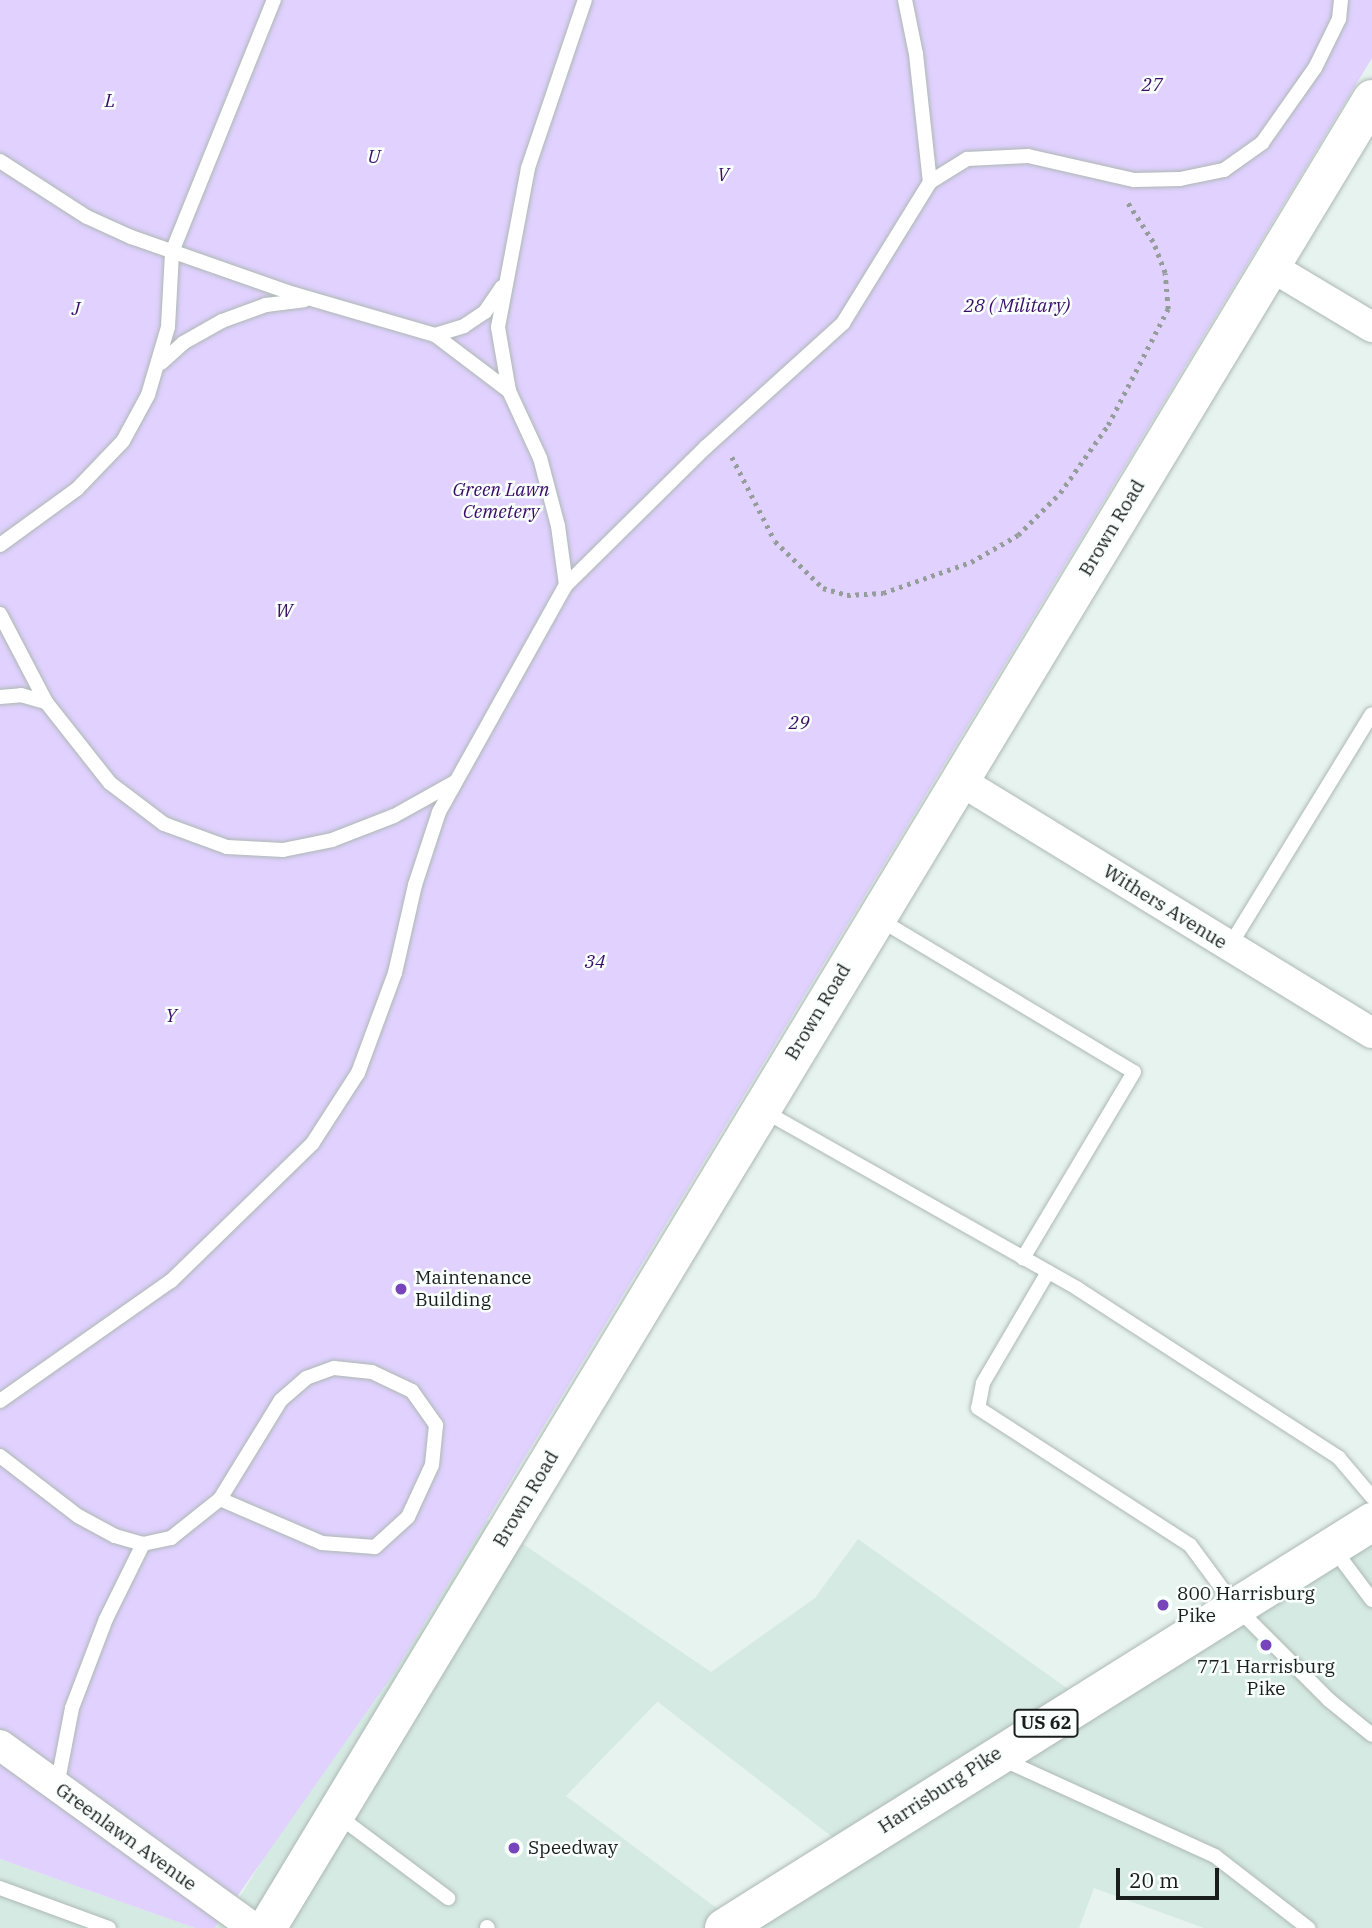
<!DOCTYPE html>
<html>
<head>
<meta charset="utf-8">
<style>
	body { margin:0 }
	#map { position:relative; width:1372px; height:1928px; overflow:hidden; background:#e7f3ef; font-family:"IBM Plex Serif",serif }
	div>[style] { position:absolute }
	.built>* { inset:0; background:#d5eae2 }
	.green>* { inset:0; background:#e0d1ff }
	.path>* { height:4.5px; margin-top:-2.25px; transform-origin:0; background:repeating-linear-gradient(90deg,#959d9b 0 3.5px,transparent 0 8.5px) }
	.roads { filter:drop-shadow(0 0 2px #adb8b4) drop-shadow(0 0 2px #adb8b4) }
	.service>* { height:14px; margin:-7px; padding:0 7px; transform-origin:7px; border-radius:7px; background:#fff }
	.minor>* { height:30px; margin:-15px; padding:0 15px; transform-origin:15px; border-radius:15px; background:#fff }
	.secondary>* { height:38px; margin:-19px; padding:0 19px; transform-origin:19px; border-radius:19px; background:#fff }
	.primary>* { height:38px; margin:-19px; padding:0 19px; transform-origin:19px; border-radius:19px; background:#fff }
	.dots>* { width:19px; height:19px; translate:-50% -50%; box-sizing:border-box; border:4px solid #f8fffc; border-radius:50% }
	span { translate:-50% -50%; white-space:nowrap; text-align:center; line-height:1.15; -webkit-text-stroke:5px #f8fffc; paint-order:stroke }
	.shield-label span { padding:2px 5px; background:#f8fffc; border:2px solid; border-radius:5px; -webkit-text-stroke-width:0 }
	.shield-label { font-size:18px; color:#191d1c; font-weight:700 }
	.park-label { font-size:19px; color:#390b66; font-style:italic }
	.street-label { font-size:19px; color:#191d1c }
	.poi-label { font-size:19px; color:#191d1c }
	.left { translate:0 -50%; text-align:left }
	.scale { position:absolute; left:1116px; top:1868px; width:103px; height:32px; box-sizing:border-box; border:4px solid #191d1c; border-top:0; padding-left:9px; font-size:21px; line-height:24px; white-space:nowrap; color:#191d1c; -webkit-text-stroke:5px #f8fffc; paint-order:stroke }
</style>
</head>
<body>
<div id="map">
	<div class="built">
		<div style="clip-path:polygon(evenodd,476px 1512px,711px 1672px,815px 1598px,858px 1539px,1089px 1704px,1372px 1532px,1372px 1928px,1204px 1928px,1094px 1888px,1079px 1928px,215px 1928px,230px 1913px,476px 1512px,657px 1702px,658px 1702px,849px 1850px,734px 1921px,566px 1796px,657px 1702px)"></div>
		<div style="clip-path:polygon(0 1859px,195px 1928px,0 1928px)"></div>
	</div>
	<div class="green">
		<div style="clip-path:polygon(0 0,1372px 0,1372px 58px,396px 1670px,215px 1928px,195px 1928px,0 1859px)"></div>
	</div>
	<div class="path">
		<div style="left:732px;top:457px;width:94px;rotate:62.9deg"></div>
		<div style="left:775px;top:541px;width:67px;rotate:44.4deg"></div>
		<div style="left:823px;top:588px;width:25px;rotate:16deg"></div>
		<div style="left:847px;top:595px;width:36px;rotate:-3deg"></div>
		<div style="left:883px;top:593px;width:93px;rotate:-19.4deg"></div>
		<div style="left:971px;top:562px;width:54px;rotate:-29.9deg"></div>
		<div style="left:1018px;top:535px;width:59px;rotate:-45deg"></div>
		<div style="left:1060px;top:493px;width:83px;rotate:-54.8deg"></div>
		<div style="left:1108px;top:425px;width:131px;rotate:-62.7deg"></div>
		<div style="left:1168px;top:309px;width:36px;rotate:-95deg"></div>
		<div style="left:1165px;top:273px;width:33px;rotate:-111deg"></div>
		<div style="left:1153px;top:242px;width:48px;rotate:-123deg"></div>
	</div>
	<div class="roads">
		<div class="service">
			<div style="left:905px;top:0;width:55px;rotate:78.5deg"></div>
			<div style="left:916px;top:54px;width:129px;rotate:83.8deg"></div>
			<div style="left:0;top:161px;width:103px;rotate:32.8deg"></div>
			<div style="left:87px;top:217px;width:48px;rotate:24.4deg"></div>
			<div style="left:131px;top:237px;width:173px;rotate:19.3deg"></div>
			<div style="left:294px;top:294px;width:147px;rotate:16.2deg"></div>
			<div style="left:435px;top:335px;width:93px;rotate:37.1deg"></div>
			<div style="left:435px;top:335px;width:30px;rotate:-17deg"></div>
			<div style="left:464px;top:326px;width:25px;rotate:-34deg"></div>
			<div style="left:485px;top:312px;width:30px;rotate:-56deg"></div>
			<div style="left:161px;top:363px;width:30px;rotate:-42deg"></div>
			<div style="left:183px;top:343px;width:45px;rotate:-29.4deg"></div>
			<div style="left:222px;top:321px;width:47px;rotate:-20deg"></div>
			<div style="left:266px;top:305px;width:38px;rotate:-7deg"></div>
			<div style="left:0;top:545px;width:95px;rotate:-36deg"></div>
			<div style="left:77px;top:489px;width:66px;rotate:-46.2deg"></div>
			<div style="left:123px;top:441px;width:52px;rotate:-61.5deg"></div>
			<div style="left:148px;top:395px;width:71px;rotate:-73.6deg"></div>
			<div style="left:168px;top:327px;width:75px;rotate:-86.9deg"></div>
			<div style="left:172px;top:252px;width:272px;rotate:-68deg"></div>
			<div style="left:566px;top:585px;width:60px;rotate:-97.7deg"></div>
			<div style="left:558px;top:526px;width:70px;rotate:-104.8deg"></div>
			<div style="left:540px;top:458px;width:74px;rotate:-114.8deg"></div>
			<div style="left:509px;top:391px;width:65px;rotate:-99.8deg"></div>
			<div style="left:498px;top:327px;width:162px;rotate:-79.3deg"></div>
			<div style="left:528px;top:168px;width:177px;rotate:-71.3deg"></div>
			<div style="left:0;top:614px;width:99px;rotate:62.4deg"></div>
			<div style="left:46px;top:702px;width:103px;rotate:51.7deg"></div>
			<div style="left:110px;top:783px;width:68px;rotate:37.2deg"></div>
			<div style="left:164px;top:824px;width:67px;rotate:20.1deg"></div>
			<div style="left:227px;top:847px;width:56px;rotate:3.1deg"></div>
			<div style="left:283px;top:850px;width:50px;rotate:-11.5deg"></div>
			<div style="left:332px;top:840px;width:66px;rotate:-21.2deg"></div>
			<div style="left:394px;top:816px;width:70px;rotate:-29.1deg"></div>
			<div style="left:0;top:697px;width:21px;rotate:-5deg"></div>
			<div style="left:21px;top:695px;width:26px;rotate:16deg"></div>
			<div style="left:879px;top:919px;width:297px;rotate:31deg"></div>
			<div style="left:1134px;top:1072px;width:217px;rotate:120.8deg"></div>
			<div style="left:1229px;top:947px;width:273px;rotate:-58.5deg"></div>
			<div style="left:764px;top:1111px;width:361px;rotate:29.5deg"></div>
			<div style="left:1078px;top:1289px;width:311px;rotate:32.9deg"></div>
			<div style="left:1339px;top:1458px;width:51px;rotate:49.8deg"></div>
			<div style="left:1048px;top:1272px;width:129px;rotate:120.4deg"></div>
			<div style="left:983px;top:1383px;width:25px;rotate:101deg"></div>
			<div style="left:978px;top:1408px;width:252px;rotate:32.9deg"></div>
			<div style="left:1190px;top:1545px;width:76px;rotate:53.6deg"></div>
			<div style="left:1235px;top:1606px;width:133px;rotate:45deg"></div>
			<div style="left:1329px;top:1700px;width:55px;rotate:39.1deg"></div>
			<div style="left:0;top:1401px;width:209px;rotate:-35.1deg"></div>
			<div style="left:171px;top:1281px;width:197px;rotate:-44.2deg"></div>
			<div style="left:312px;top:1144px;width:85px;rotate:-57.1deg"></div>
			<div style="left:358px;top:1073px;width:107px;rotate:-69.7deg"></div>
			<div style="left:395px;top:973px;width:90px;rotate:-77.2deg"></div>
			<div style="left:415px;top:885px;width:77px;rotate:-71.8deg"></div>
			<div style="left:439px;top:812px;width:260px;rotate:-60.8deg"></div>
			<div style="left:566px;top:585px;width:197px;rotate:-44.6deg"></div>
			<div style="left:706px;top:447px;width:185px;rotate:-42.1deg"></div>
			<div style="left:843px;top:323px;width:166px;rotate:-58.3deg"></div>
			<div style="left:930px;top:182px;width:44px;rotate:-31.9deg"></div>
			<div style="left:967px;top:159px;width:61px;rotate:-2.8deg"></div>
			<div style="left:1028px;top:156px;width:109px;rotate:12.8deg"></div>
			<div style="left:1134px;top:180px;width:46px;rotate:-1.2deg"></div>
			<div style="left:1180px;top:179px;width:45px;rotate:-11.6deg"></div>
			<div style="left:1224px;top:170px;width:47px;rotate:-35.4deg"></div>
			<div style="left:1262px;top:143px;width:92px;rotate:-54.8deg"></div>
			<div style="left:1315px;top:68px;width:55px;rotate:-63.9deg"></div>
			<div style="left:1339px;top:19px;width:19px;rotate:-84deg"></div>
			<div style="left:0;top:1456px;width:98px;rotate:37.6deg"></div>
			<div style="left:78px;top:1516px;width:42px;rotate:28.4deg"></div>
			<div style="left:115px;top:1536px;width:29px;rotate:16deg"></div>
			<div style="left:143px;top:1544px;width:29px;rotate:-12deg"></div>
			<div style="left:171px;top:1538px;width:63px;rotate:-38.5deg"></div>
			<div style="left:220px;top:1499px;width:116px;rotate:-58.4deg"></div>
			<div style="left:281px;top:1400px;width:33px;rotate:-41deg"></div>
			<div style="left:306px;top:1378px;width:30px;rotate:-20deg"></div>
			<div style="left:334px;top:1368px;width:38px;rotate:6deg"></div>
			<div style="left:372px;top:1372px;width:44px;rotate:25.4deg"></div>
			<div style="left:412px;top:1391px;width:42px;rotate:54.8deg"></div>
			<div style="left:436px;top:1425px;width:40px;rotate:95.7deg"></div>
			<div style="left:432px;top:1465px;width:57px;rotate:114.8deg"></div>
			<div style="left:408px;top:1517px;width:45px;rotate:137.7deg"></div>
			<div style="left:375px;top:1547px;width:53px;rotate:-175.7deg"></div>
			<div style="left:322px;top:1543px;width:111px;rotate:-156.7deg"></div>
			<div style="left:1333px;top:1548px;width:65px;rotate:53.1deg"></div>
			<div style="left:1002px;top:1759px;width:234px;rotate:24.5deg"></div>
			<div style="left:1215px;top:1856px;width:118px;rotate:37.7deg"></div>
			<div style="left:57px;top:1786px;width:79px;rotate:-79.1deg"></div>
			<div style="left:72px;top:1708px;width:95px;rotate:-69.1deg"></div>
			<div style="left:106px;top:1619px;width:84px;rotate:-63.7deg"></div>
			<div style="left:337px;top:1815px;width:139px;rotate:36.8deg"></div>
			<div style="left:0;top:1888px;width:116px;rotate:20.2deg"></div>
			<div style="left:487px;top:1927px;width:1px;rotate:45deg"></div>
		</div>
		<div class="minor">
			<div style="left:1270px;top:266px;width:119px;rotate:30.9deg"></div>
			<div style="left:959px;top:780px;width:484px;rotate:31.5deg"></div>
			<div style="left:0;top:1745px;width:313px;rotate:35.8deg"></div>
		</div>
		<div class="secondary">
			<div style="left:267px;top:1928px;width:2137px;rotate:-58.86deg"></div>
		</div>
		<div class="primary">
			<div style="left:724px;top:1928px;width:765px;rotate:-32.07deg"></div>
		</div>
	</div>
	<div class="dots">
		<div style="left:401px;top:1289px;background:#74b"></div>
		<div style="left:1163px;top:1605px;background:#74b"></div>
		<div style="left:1266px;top:1645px;background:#74b"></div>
		<div style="left:514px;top:1848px;background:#74b"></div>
	</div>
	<div class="shield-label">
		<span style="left:1046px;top:1723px">US 62</span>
	</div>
	<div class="park-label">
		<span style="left:1152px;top:85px">27</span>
		<span style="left:110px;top:101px">L</span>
		<span style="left:374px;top:157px">U</span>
		<span style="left:723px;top:175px">V</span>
		<span style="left:1017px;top:306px">28 ( Military)</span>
		<span style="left:76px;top:309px">J</span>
		<span style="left:501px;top:501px">Green Lawn<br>Cemetery</span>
		<span style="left:284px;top:611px">W</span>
		<span style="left:799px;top:723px">29</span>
		<span style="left:595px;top:962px">34</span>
		<span style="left:171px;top:1016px">Y</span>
	</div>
	<div class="street-label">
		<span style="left:1112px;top:528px;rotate:-59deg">Brown Road</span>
		<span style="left:1165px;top:907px;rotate:32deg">Withers Avenue</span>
		<span style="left:818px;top:1012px;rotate:-59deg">Brown Road</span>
		<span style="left:526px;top:1499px;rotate:-59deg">Brown Road</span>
		<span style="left:940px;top:1790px;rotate:-33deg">Harrisburg Pike</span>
		<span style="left:126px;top:1837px;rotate:36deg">Greenlawn Avenue</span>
	</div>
	<div class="poi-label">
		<span class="left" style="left:415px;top:1289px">Maintenance<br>Building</span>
		<span class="left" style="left:1177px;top:1605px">800 Harrisburg<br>Pike</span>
		<span style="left:1266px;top:1678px">771 Harrisburg<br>Pike</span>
		<span class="left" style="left:528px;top:1848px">Speedway</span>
	</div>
	<div class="scale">20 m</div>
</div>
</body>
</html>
